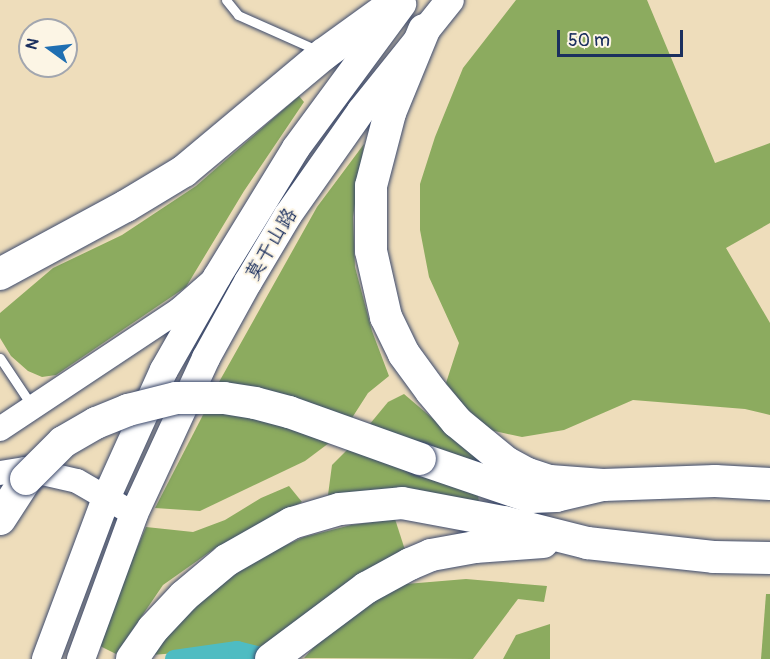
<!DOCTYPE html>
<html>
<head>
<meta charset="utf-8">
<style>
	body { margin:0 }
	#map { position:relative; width:770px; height:659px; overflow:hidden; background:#edb; font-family:Pangolin,"LXGW WenKai TC",sans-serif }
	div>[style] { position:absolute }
	.forest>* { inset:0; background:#8cab5f }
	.canal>* { height:18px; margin:-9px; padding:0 9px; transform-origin:9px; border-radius:9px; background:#4ebcc2 }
	.roads { filter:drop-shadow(0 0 2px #3b496c) drop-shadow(0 0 2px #3b496c) }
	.service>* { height:9px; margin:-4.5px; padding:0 4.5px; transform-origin:4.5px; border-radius:4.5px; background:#fff }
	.secondary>* { height:24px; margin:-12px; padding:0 12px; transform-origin:12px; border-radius:12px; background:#fff }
	.trunk>* { height:28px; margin:-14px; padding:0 14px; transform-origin:14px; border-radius:14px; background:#fff }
	.motorway>* { height:32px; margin:-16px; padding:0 16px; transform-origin:16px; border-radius:16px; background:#fff }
	.bridges { filter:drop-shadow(0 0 2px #3b496c) drop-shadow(0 0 2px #3b496c) }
	.motorway-bridge>* { height:32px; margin:-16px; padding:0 16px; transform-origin:16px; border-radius:16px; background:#fff }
	span { translate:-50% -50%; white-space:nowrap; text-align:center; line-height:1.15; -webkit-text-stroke:4.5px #fcf5e5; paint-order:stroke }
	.street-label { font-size:20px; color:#1b2f5e }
	.north { position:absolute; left:18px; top:18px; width:60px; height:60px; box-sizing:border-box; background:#fcf5e5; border:2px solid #a2a6af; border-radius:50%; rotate:285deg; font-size:16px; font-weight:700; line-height:24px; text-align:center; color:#1b2f5e }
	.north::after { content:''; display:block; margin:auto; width:21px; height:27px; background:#1f6fb2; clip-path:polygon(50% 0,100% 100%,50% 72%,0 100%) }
	.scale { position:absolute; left:557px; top:30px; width:126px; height:27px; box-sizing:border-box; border:3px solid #1b2f5e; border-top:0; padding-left:8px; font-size:18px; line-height:21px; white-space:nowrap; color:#1b2f5e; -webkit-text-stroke:4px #fcf5e5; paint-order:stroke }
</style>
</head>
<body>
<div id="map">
	<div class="forest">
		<div style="clip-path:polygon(516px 0,647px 0,715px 163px,770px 143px,770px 223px,726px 248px,770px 323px,770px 415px,745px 409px,633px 400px,564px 430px,522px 437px,490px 430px,465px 407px,446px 383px,459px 343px,429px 277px,420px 230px,420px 184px,435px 137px,463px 68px)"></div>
		<div style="clip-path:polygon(299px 96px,304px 102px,244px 191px,186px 287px,56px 375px,42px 377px,28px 371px,11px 356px,0 338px,0 313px,53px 268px,122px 235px,196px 186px)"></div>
		<div style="clip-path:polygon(364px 144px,353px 217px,355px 267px,372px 331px,389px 376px,368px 393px,350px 421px,280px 395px,219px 382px,317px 207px)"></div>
		<div style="clip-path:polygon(404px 394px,486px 464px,485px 470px,369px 425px,388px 402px)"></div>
		<div style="clip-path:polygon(204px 413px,252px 415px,329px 443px,305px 461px,200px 511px,155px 508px)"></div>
		<div style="clip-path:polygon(350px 447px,477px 490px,479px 502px,374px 493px,328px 495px,332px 465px)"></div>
		<div style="clip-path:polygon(289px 486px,302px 502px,214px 549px,163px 585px,116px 654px,96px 644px,146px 527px,193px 532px,225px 520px,261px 498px)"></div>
		<div style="clip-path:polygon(395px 519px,405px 550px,268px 646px,151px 655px,187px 612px,255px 559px,304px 537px,351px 525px)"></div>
		<div style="clip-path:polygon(466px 579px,547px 586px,544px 602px,518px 599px,473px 659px,304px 658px,344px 614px,382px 586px)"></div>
		<div style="clip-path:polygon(766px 594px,770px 594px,770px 659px,761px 659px)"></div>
		<div style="clip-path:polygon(550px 624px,550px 659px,503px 659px,516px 635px)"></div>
	</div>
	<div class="canal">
		<div style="left:174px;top:659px;width:64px;rotate:-8.1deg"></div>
		<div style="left:237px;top:650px;width:38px;rotate:14deg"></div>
	</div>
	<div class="roads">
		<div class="service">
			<div style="left:226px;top:0;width:19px;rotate:51deg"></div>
			<div style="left:238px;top:15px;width:89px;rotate:24deg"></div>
			<div style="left:0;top:358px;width:58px;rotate:56.3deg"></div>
		</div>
		<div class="secondary">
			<div style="left:0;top:429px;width:215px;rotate:-33.6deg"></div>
			<div style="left:179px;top:310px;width:43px;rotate:-41.2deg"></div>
			<div style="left:0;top:473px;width:25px;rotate:-9deg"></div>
			<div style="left:25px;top:469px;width:53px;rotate:13deg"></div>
			<div style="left:77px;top:481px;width:66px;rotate:30.1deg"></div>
		</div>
		<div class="trunk">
			<div style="left:46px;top:659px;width:174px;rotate:-69.5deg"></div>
			<div style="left:107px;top:496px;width:138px;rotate:-65.7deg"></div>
			<div style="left:164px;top:370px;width:107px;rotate:-60.3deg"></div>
			<div style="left:217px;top:277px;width:151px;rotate:-58.5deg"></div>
			<div style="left:296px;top:148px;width:179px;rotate:-53.6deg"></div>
			<div style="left:81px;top:659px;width:154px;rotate:-69.9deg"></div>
			<div style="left:134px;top:514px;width:172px;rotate:-65.2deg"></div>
			<div style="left:206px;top:358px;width:87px;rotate:-61.1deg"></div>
			<div style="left:248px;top:282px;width:78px;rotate:-59.2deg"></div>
			<div style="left:288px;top:215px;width:127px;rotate:-54.9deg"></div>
			<div style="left:361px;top:111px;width:142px;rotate:-51.3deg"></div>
		</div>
		<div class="motorway">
			<div style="left:424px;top:30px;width:90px;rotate:112.3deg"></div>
			<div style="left:390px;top:113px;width:75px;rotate:104.6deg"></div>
			<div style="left:371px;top:186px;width:65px;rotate:90deg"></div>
			<div style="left:371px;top:251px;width:68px;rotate:77.2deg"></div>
			<div style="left:386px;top:317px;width:41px;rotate:64.1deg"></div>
			<div style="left:404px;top:354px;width:46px;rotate:53.9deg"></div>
			<div style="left:431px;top:391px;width:40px;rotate:50deg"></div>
			<div style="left:457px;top:422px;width:65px;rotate:39.4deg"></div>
			<div style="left:507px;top:463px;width:24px;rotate:28deg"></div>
			<div style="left:528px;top:474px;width:23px;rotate:18deg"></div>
			<div style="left:550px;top:481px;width:53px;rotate:4.3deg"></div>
			<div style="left:0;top:274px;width:143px;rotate:-28.4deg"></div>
			<div style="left:126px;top:206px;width:68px;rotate:-31.1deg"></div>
			<div style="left:184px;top:171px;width:182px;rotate:-39.9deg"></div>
			<div style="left:324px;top:54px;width:92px;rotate:-35.8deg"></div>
			<div style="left:420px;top:459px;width:117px;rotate:18.9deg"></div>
			<div style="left:531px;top:497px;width:25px;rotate:-2deg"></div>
			<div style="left:556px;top:496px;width:48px;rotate:-13.2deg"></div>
			<div style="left:603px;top:485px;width:112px;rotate:-2deg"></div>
			<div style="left:715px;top:481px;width:55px;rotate:3.1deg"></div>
			<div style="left:0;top:519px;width:48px;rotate:-57deg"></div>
			<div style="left:132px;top:659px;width:37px;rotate:-55deg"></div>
			<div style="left:153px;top:629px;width:45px;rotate:-46.8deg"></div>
			<div style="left:184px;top:596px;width:56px;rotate:-39.9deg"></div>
			<div style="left:227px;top:560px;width:75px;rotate:-29.6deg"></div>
			<div style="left:292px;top:523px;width:50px;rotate:-16.3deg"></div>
			<div style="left:340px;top:509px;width:62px;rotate:-5.5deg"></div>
			<div style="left:402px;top:503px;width:104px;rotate:10.6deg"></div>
			<div style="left:504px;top:522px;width:86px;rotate:14.2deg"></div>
			<div style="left:587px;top:543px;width:127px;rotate:6.3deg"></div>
			<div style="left:713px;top:557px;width:57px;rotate:1deg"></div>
			<div style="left:271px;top:659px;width:119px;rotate:-36.8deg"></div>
			<div style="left:366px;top:588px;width:50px;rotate:-28.6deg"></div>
			<div style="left:410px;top:564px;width:23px;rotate:-23deg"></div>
			<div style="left:431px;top:555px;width:45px;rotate:-10.3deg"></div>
			<div style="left:475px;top:547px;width:68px;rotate:-4.2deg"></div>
		</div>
	</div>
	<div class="bridges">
		<div class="motorway-bridge">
			<div style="left:26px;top:479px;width:52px;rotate:-45deg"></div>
			<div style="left:63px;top:442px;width:38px;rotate:-30deg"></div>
			<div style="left:96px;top:423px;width:35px;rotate:-22deg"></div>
			<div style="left:128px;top:410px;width:49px;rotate:-14deg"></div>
			<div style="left:176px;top:398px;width:48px"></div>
			<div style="left:224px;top:398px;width:31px;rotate:9deg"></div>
			<div style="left:255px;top:403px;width:35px;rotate:15deg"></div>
			<div style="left:289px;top:412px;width:139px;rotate:19.7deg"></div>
		</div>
	</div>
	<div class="street-label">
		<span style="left:271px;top:244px;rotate:-59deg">莫干山路</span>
	</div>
	<div class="north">N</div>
	<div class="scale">50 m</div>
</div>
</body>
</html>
